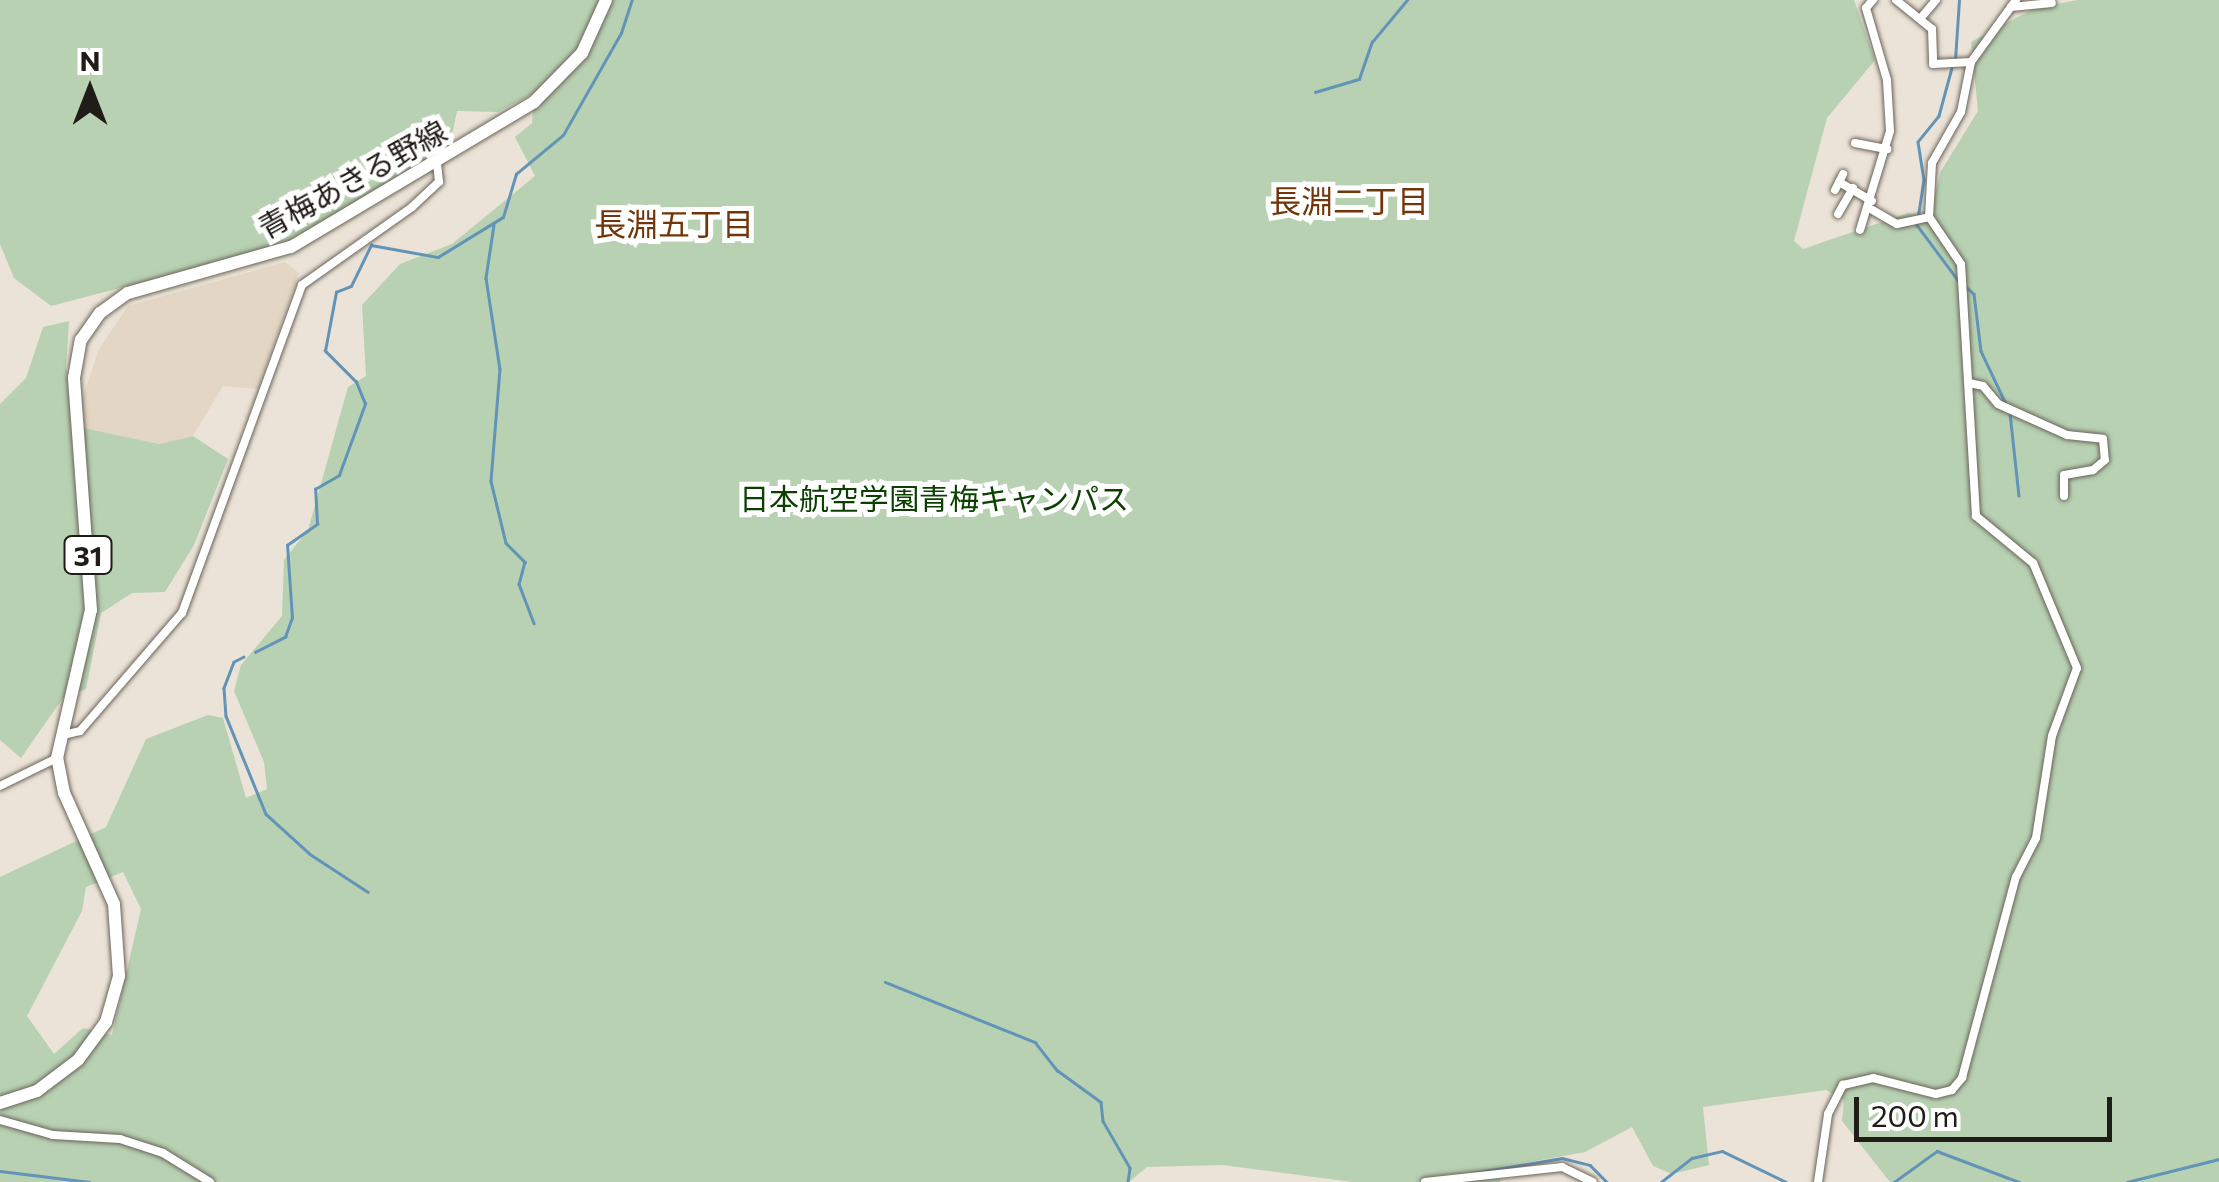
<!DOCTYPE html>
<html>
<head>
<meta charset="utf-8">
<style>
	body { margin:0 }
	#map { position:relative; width:2219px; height:1182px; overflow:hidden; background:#ebe3d7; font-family:Commissioner,"Noto Sans JP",sans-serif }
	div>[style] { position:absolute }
	.built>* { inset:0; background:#e3d6c4 }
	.green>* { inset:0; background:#b7d1b2 }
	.stream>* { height:2.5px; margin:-1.25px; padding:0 1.25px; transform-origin:1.25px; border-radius:1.25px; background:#6294b8 }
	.roads { filter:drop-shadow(0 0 2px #6a6359) drop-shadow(0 0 2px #6a6359) }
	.street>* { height:8px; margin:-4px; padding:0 4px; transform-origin:4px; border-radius:4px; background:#fff }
	.primary>* { height:12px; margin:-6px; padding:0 6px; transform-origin:6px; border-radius:6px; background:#fff }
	span { translate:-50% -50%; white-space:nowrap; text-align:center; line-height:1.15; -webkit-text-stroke:10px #fff; paint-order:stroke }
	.shield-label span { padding:2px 8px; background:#fff; border:2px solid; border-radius:8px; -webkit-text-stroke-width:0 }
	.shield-label { font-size:28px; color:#201d19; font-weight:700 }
	.street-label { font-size:30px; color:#201d19 }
	.park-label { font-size:30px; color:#0c4000 }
	.neighbourhood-label { font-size:32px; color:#72350a }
	.north { position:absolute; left:40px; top:40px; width:100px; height:100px; -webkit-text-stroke:8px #fff; paint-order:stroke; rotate:0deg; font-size:28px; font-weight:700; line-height:40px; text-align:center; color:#201d19 }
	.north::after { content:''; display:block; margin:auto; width:35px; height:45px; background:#201d19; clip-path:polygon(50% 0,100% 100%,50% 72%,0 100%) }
	.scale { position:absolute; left:1854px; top:1097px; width:258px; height:45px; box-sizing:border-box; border:5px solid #201d19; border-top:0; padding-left:12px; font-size:30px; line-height:35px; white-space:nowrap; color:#201d19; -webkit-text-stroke:8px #fff; paint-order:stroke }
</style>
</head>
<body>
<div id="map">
	<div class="built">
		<div style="clip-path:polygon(285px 262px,299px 273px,258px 389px,223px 386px,193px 436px,159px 444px,83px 429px,78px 411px,99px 349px,128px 306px)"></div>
	</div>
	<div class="green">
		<div style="clip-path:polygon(evenodd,0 0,1854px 0,1875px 60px,1827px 118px,1794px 241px,1803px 249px,1908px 213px,1929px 217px,1941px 171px,1978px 111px,1971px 42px,2035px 8px,2078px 0,2219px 0,2219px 1182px,1890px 1182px,1842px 1121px,1844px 1100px,1826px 1090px,1703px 1107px,1709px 1165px,1672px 1174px,1653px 1166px,1632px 1127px,1585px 1152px,1501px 1167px,1500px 1182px,1353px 1182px,1222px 1165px,1147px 1167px,1129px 1182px,0 1182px,0 877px,106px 827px,146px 739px,208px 715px,223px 718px,246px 798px,267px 789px,264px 762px,234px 691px,241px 665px,282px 616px,284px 560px,308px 530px,348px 387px,366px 376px,362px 305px,400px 264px,452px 244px,535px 176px,515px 137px,532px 123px,534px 93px,498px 112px,457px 111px,450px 145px,443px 151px,424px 145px,439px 156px,288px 244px,51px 306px,14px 278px,0 244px,0 0,123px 872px,141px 909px,112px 1035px,83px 1028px,54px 1054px,27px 1016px,82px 911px,86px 887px,123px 872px)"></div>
		<div style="clip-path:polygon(69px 321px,66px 368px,83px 428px,159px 444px,193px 436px,228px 459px,194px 545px,165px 592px,132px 593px,101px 613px,86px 689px,63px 698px,21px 758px,0 740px,0 404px,26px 378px,43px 327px)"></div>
	</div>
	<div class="stream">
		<div style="left:1955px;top:60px;width:60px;rotate:-86.2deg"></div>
		<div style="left:1952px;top:68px;width:50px;rotate:105.2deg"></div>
		<div style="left:1939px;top:116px;width:33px;rotate:129deg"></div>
		<div style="left:1918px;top:142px;width:38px;rotate:81deg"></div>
		<div style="left:1924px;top:180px;width:46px;rotate:98.8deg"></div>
		<div style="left:1917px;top:225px;width:69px;rotate:53.3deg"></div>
		<div style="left:1315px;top:92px;width:46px;rotate:-16.5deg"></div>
		<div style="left:1359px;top:79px;width:39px;rotate:-71deg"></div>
		<div style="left:1372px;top:42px;width:55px;rotate:-50.2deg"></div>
		<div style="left:494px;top:225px;width:54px;rotate:98.6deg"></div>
		<div style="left:486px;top:278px;width:92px;rotate:81.3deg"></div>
		<div style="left:500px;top:369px;width:112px;rotate:94.6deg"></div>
		<div style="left:491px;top:481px;width:64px;rotate:76.4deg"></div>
		<div style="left:506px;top:543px;width:27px;rotate:45deg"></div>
		<div style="left:525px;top:562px;width:23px;rotate:105deg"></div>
		<div style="left:519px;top:584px;width:42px;rotate:69deg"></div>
		<div style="left:1964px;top:285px;width:13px;rotate:42deg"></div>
		<div style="left:1974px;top:294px;width:57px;rotate:83deg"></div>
		<div style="left:1981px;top:351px;width:61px;rotate:64.7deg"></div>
		<div style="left:2010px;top:413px;width:83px;rotate:83.8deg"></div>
		<div style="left:255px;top:652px;width:34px;rotate:-27deg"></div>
		<div style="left:285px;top:637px;width:20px;rotate:-70deg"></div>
		<div style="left:292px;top:618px;width:73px;rotate:-93.9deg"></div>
		<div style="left:287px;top:545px;width:37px;rotate:-35deg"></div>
		<div style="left:317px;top:524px;width:35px;rotate:-93deg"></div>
		<div style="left:315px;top:489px;width:28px;rotate:-30deg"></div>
		<div style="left:339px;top:475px;width:76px;rotate:-69.9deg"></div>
		<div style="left:365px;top:404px;width:24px;rotate:-112deg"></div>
		<div style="left:356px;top:382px;width:44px;rotate:-135deg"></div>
		<div style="left:325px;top:351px;width:60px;rotate:-79.4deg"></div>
		<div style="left:336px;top:292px;width:16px;rotate:-22deg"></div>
		<div style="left:351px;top:286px;width:46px;rotate:-64deg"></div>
		<div style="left:371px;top:245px;width:68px;rotate:10.2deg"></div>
		<div style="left:438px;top:257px;width:76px;rotate:-31.6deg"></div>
		<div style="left:503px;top:217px;width:45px;rotate:-73.2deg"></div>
		<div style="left:516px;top:174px;width:61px;rotate:-39.7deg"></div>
		<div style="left:563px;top:135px;width:117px;rotate:-60.4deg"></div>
		<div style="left:621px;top:33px;width:35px;rotate:-72deg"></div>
		<div style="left:244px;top:657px;width:11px;rotate:153deg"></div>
		<div style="left:234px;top:662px;width:28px;rotate:111deg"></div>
		<div style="left:224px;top:688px;width:28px;rotate:86deg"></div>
		<div style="left:226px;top:716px;width:106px;rotate:67.8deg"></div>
		<div style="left:266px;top:814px;width:59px;rotate:42.3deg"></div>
		<div style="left:310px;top:854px;width:69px;rotate:33.2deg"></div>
		<div style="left:885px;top:982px;width:162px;rotate:21.8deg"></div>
		<div style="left:1035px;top:1042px;width:36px;rotate:52deg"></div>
		<div style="left:1057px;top:1070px;width:54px;rotate:36deg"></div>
		<div style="left:1101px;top:1102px;width:19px;rotate:84deg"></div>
		<div style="left:1103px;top:1121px;width:54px;rotate:60.1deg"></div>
		<div style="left:1130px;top:1168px;width:14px;rotate:98deg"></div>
		<div style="left:0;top:1171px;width:90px;rotate:7deg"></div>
		<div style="left:1473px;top:1173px;width:90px;rotate:-9.6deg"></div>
		<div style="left:1562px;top:1158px;width:29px;rotate:14deg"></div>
		<div style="left:1590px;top:1165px;width:24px;rotate:45deg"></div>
		<div style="left:1661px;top:1182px;width:39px;rotate:-38deg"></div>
		<div style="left:1692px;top:1158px;width:31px;rotate:-13deg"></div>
		<div style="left:1722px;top:1151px;width:71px;rotate:25.8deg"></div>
		<div style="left:1894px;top:1182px;width:53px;rotate:-35.8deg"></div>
		<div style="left:1937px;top:1151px;width:88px;rotate:20.7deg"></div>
		<div style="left:2127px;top:1182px;width:95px;rotate:-14deg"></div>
	</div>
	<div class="roads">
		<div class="street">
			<div style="left:1896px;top:0;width:46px;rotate:38.9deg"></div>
			<div style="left:1932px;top:29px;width:35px;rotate:88deg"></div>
			<div style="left:1933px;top:64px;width:38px;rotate:-3deg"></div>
			<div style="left:2011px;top:7px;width:41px;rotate:-5.6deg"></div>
			<div style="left:1920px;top:19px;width:25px;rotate:-50deg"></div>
			<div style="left:1855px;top:143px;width:33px;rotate:11deg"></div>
			<div style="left:1839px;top:182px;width:38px;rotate:30deg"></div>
			<div style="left:1835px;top:190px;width:18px;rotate:-63deg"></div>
			<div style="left:1869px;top:208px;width:32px;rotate:30deg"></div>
			<div style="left:1897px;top:224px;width:33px;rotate:-12deg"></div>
			<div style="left:1838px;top:214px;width:30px;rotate:-60deg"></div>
			<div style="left:1860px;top:230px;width:103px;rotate:-73.1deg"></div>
			<div style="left:1890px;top:131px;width:51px;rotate:-93.4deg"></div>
			<div style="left:1887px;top:80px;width:75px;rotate:-106.3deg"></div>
			<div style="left:1866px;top:8px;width:11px;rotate:-49deg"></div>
			<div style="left:1969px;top:383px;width:14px;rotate:12deg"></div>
			<div style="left:1983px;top:386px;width:23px;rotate:50deg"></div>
			<div style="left:1998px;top:404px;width:76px;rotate:24.2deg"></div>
			<div style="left:2067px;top:435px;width:36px;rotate:6deg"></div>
			<div style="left:2103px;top:439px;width:21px;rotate:85deg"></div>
			<div style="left:2105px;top:460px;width:16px;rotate:140deg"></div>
			<div style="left:2093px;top:470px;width:29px;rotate:170deg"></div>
			<div style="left:2064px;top:475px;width:21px;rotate:90deg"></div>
			<div style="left:63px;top:735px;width:17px;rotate:-13deg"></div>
			<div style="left:80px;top:731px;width:156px;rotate:-49.2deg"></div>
			<div style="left:182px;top:613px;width:349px;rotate:-69.9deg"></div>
			<div style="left:302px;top:285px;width:135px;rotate:-35.3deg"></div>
			<div style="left:412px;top:207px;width:37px;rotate:-43deg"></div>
			<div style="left:439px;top:182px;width:20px;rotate:-96deg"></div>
			<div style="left:0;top:786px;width:64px;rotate:-26.2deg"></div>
			<div style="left:0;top:1120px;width:55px;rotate:15.8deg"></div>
			<div style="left:53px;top:1135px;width:67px;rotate:3.4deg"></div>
			<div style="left:120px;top:1139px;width:45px;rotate:18deg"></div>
			<div style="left:163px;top:1153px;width:55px;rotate:31.7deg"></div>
			<div style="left:1425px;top:1182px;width:138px;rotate:-6.2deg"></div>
			<div style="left:1562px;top:1167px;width:34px;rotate:26deg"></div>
			<div style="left:1818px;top:1182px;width:69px;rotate:-81.6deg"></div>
			<div style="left:1828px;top:1114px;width:33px;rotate:-63deg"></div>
			<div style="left:1843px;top:1085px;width:31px;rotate:-13deg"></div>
			<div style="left:1873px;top:1078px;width:65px;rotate:14.3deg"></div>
			<div style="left:1936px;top:1094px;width:16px;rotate:-14deg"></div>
			<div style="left:1952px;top:1090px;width:16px;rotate:-50deg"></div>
			<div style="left:1962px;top:1078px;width:208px;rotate:-75deg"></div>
			<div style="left:2016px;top:877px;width:44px;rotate:-62.9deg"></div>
			<div style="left:2036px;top:838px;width:103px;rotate:-81.1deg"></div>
			<div style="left:2052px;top:736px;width:72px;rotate:-69.8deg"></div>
			<div style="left:2077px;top:668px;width:114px;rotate:-112.7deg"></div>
			<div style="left:2033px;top:563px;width:74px;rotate:-140.5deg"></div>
			<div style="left:1976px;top:516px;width:252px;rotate:-93.4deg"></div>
			<div style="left:1961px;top:264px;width:57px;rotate:-124.2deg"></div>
			<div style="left:1929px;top:217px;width:54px;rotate:-86.8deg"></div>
			<div style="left:1932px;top:163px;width:59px;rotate:-60.4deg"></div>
			<div style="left:1961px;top:112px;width:51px;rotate:-78.7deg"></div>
			<div style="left:1971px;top:62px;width:77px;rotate:-54deg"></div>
		</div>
		<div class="primary">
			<div style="left:0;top:1103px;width:39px;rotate:-18deg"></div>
			<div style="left:37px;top:1091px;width:51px;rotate:-37.1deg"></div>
			<div style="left:78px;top:1060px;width:47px;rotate:-53.6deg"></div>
			<div style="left:106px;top:1022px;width:48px;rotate:-74.2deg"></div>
			<div style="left:119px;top:976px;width:72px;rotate:-94deg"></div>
			<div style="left:114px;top:904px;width:122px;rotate:-114.2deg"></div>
			<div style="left:64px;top:793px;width:36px;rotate:-101deg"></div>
			<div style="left:57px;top:758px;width:152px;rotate:-77.1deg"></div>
			<div style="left:91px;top:610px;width:233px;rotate:-94.2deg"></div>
			<div style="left:74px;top:378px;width:39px;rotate:-80deg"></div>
			<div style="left:81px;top:340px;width:33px;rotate:-55deg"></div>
			<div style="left:100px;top:313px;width:34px;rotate:-36deg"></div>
			<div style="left:128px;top:293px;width:169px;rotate:-15.8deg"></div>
			<div style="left:291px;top:247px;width:283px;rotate:-30.8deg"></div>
			<div style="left:534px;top:102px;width:69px;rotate:-45.6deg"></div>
			<div style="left:582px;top:53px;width:58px;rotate:-65.6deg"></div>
		</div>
	</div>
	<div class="shield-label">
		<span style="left:88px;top:555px">31</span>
	</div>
	<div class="street-label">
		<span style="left:352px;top:179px;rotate:-29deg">青梅あきる野線</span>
	</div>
	<div class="park-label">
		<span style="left:934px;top:498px">日本航空学園青梅キャンパス</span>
	</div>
	<div class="neighbourhood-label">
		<span style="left:1349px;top:200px">長淵二丁目</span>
		<span style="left:674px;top:223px">長淵五丁目</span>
	</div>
	<div class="north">N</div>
	<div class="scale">200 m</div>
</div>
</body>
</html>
